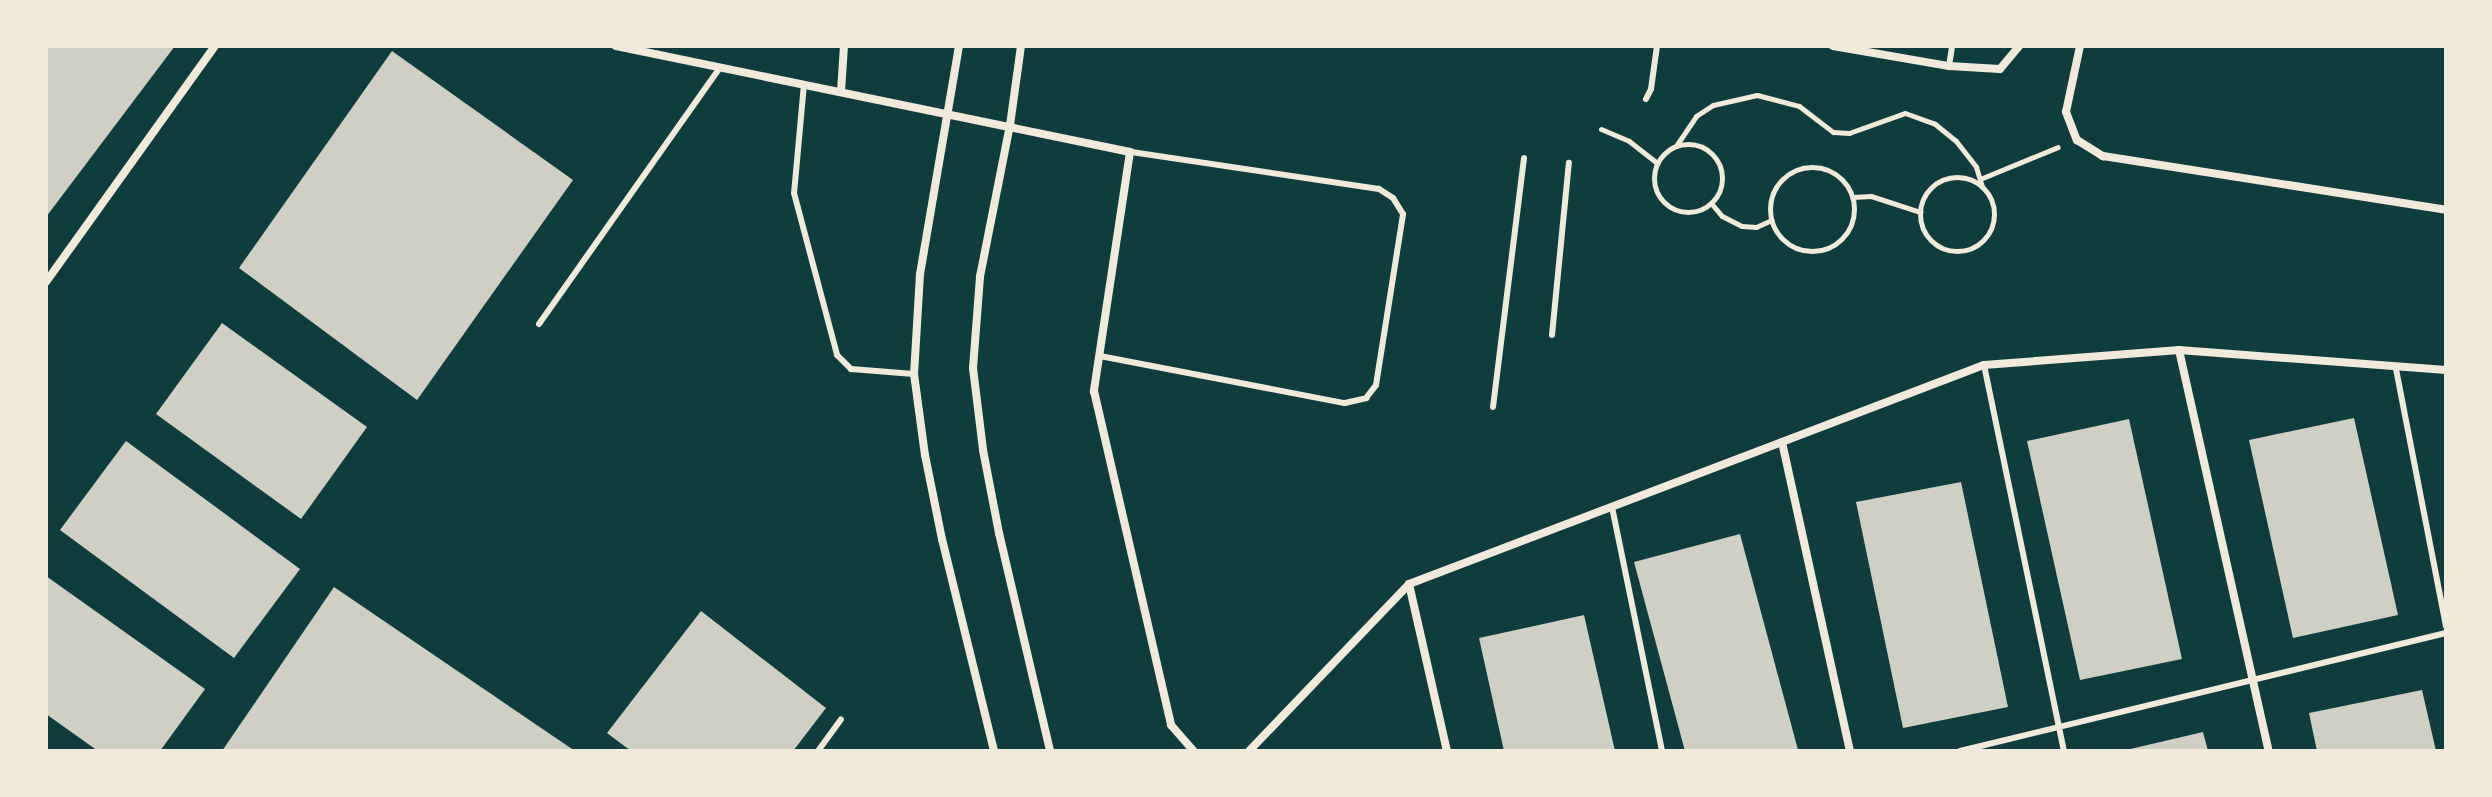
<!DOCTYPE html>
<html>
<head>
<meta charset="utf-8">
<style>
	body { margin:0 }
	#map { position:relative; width:2492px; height:797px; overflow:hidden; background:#0f3d3e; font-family:"Roboto Serif",serif }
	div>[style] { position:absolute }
	.building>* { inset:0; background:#cfcfc3 }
	.path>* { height:5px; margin:-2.5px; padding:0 2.5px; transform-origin:2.5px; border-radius:2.5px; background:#f1e9da }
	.path>.ring { margin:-2.5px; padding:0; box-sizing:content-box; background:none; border:5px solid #f1e9da; border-radius:50% }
	.service>* { height:6px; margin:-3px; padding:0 3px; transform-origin:3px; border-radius:3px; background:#f1e9da }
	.minor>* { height:8px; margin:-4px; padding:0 4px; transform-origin:4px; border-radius:4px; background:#f1e9da }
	span { translate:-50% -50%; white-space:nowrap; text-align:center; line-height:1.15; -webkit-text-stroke:6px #f1e9da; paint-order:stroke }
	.frame { position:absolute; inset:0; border:48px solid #f1e9da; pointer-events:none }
</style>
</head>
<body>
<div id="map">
	<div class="building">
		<div style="clip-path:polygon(46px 46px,175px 46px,46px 217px)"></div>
		<div style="clip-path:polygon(392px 51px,573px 180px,417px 400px,239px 268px)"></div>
		<div style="clip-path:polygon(222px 323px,367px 427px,301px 519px,156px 414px)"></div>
		<div style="clip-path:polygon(2354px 418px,2398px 615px,2293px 638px,2249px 440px)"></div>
		<div style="clip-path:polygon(2129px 419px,2182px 659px,2080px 680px,2027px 441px)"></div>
		<div style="clip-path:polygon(126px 441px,300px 569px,234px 658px,60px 530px)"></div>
		<div style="clip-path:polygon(1961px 482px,2008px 707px,1903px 728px,1856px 502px)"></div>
		<div style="clip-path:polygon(1740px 534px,1798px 750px,1685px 751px,1634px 562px)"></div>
		<div style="clip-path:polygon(46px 576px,205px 689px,160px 751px,98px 751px,46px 714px)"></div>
		<div style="clip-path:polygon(334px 587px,575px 751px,222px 751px)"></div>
		<div style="clip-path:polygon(701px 611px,826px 708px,793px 751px,631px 751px,607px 733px)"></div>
		<div style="clip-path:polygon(1584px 615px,1615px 751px,1504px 751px,1479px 638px)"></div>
		<div style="clip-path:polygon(2422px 690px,2436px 751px,2317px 751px,2309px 713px)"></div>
		<div style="clip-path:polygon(2203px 732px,2208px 751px,2126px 751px,2126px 750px)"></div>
	</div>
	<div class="path">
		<div style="left:1601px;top:129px;width:30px;rotate:23deg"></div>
		<div style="left:1629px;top:141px;width:36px;rotate:38deg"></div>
		<div class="ring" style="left:1654px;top:144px;width:63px;height:63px"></div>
		<div style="left:1676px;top:146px;width:36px;rotate:-56deg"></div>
		<div style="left:1696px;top:116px;width:20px;rotate:-33deg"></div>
		<div style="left:1713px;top:105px;width:45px;rotate:-12.8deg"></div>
		<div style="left:1757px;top:95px;width:43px;rotate:14.7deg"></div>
		<div style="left:1799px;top:106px;width:43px;rotate:37.4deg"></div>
		<div style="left:1833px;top:132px;width:16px;rotate:4deg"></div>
		<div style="left:1849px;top:133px;width:59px;rotate:-19.7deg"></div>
		<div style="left:1905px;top:113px;width:32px;rotate:20deg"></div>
		<div style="left:1935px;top:124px;width:27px;rotate:39deg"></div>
		<div style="left:1956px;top:141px;width:33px;rotate:52deg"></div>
		<div style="left:1976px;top:167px;width:21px;rotate:73deg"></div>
		<div class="ring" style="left:1770px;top:167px;width:79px;height:79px"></div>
		<div class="ring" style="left:1920px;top:177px;width:69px;height:69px"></div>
		<div style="left:1980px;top:179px;width:84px;rotate:-22.3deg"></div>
		<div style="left:1853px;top:197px;width:18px;rotate:-3deg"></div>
		<div style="left:1871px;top:196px;width:52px;rotate:18.1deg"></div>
		<div style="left:1711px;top:203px;width:17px;rotate:50deg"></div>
		<div style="left:1722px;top:216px;width:22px;rotate:27deg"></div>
		<div style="left:1742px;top:226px;width:14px;rotate:4deg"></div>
		<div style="left:1756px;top:227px;width:17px;rotate:-24deg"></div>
	</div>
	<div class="service">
		<div style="left:1949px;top:66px;width:20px;rotate:-81deg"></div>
		<div style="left:804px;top:84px;width:109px;rotate:95.2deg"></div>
		<div style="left:794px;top:193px;width:168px;rotate:75.1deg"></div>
		<div style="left:837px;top:355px;width:20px;rotate:45deg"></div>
		<div style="left:851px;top:369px;width:63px;rotate:4.5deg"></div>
		<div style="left:1646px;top:99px;width:11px;rotate:-63deg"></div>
		<div style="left:1651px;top:89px;width:43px;rotate:-82.1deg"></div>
		<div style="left:539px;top:324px;width:314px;rotate:-54.8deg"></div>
		<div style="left:1552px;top:335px;width:173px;rotate:-84.4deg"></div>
		<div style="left:1100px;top:356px;width:249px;rotate:10.9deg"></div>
		<div style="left:1345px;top:403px;width:22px;rotate:-13deg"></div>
		<div style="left:1366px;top:398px;width:16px;rotate:-52deg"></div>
		<div style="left:1376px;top:385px;width:173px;rotate:-81deg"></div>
		<div style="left:1403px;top:214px;width:19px;rotate:-122deg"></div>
		<div style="left:1393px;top:198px;width:17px;rotate:-147deg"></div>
		<div style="left:1379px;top:189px;width:252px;rotate:-171.5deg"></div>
		<div style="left:1984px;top:365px;width:394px;rotate:78.3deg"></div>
		<div style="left:2396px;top:369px;width:262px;rotate:79deg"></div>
		<div style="left:1493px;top:407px;width:251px;rotate:-82.9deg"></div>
		<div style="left:1612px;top:507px;width:249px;rotate:78.4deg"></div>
		<div style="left:818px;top:751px;width:39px;rotate:-54deg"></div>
		<div style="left:1960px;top:751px;width:500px;rotate:-13.65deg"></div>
	</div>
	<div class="minor">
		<div style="left:616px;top:46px;width:525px;rotate:11.65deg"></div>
		<div style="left:1130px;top:152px;width:242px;rotate:98.6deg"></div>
		<div style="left:1094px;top:391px;width:343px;rotate:77deg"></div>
		<div style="left:1171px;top:725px;width:35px;rotate:49deg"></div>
		<div style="left:959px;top:46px;width:231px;rotate:99.7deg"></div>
		<div style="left:920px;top:274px;width:100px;rotate:93.4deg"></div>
		<div style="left:914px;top:374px;width:82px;rotate:82.3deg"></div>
		<div style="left:925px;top:455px;width:86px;rotate:78.6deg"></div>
		<div style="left:942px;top:539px;width:218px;rotate:76.2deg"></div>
		<div style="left:1021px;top:46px;width:80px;rotate:97.9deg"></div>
		<div style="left:1010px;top:125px;width:155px;rotate:101.2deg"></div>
		<div style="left:980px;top:277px;width:91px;rotate:94.4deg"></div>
		<div style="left:973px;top:368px;width:83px;rotate:83deg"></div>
		<div style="left:983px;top:450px;width:85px;rotate:79.1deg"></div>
		<div style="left:999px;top:533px;width:224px;rotate:76.8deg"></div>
		<div style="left:1833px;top:46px;width:118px;rotate:9.8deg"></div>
		<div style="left:1949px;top:66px;width:51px;rotate:3.4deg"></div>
		<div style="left:2000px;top:69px;width:30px;rotate:-50deg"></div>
		<div style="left:2080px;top:46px;width:67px;rotate:102deg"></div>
		<div style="left:2066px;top:112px;width:30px;rotate:69deg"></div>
		<div style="left:2077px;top:140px;width:31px;rotate:32deg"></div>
		<div style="left:2103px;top:156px;width:347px;rotate:8.9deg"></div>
		<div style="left:841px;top:92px;width:46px;rotate:-86.3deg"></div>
		<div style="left:46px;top:282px;width:290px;rotate:-54.4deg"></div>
		<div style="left:2179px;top:350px;width:411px;rotate:77.4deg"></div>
		<div style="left:1782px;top:442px;width:316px;rotate:77.6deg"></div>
		<div style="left:1409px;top:584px;width:171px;rotate:77.2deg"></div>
		<div style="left:1249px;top:751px;width:231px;rotate:-46.2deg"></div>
		<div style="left:1409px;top:584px;width:615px;rotate:-20.85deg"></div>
		<div style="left:1984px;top:365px;width:196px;rotate:-4.4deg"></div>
		<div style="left:2179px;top:350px;width:268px;rotate:4.3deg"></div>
	</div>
	<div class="frame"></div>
</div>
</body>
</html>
